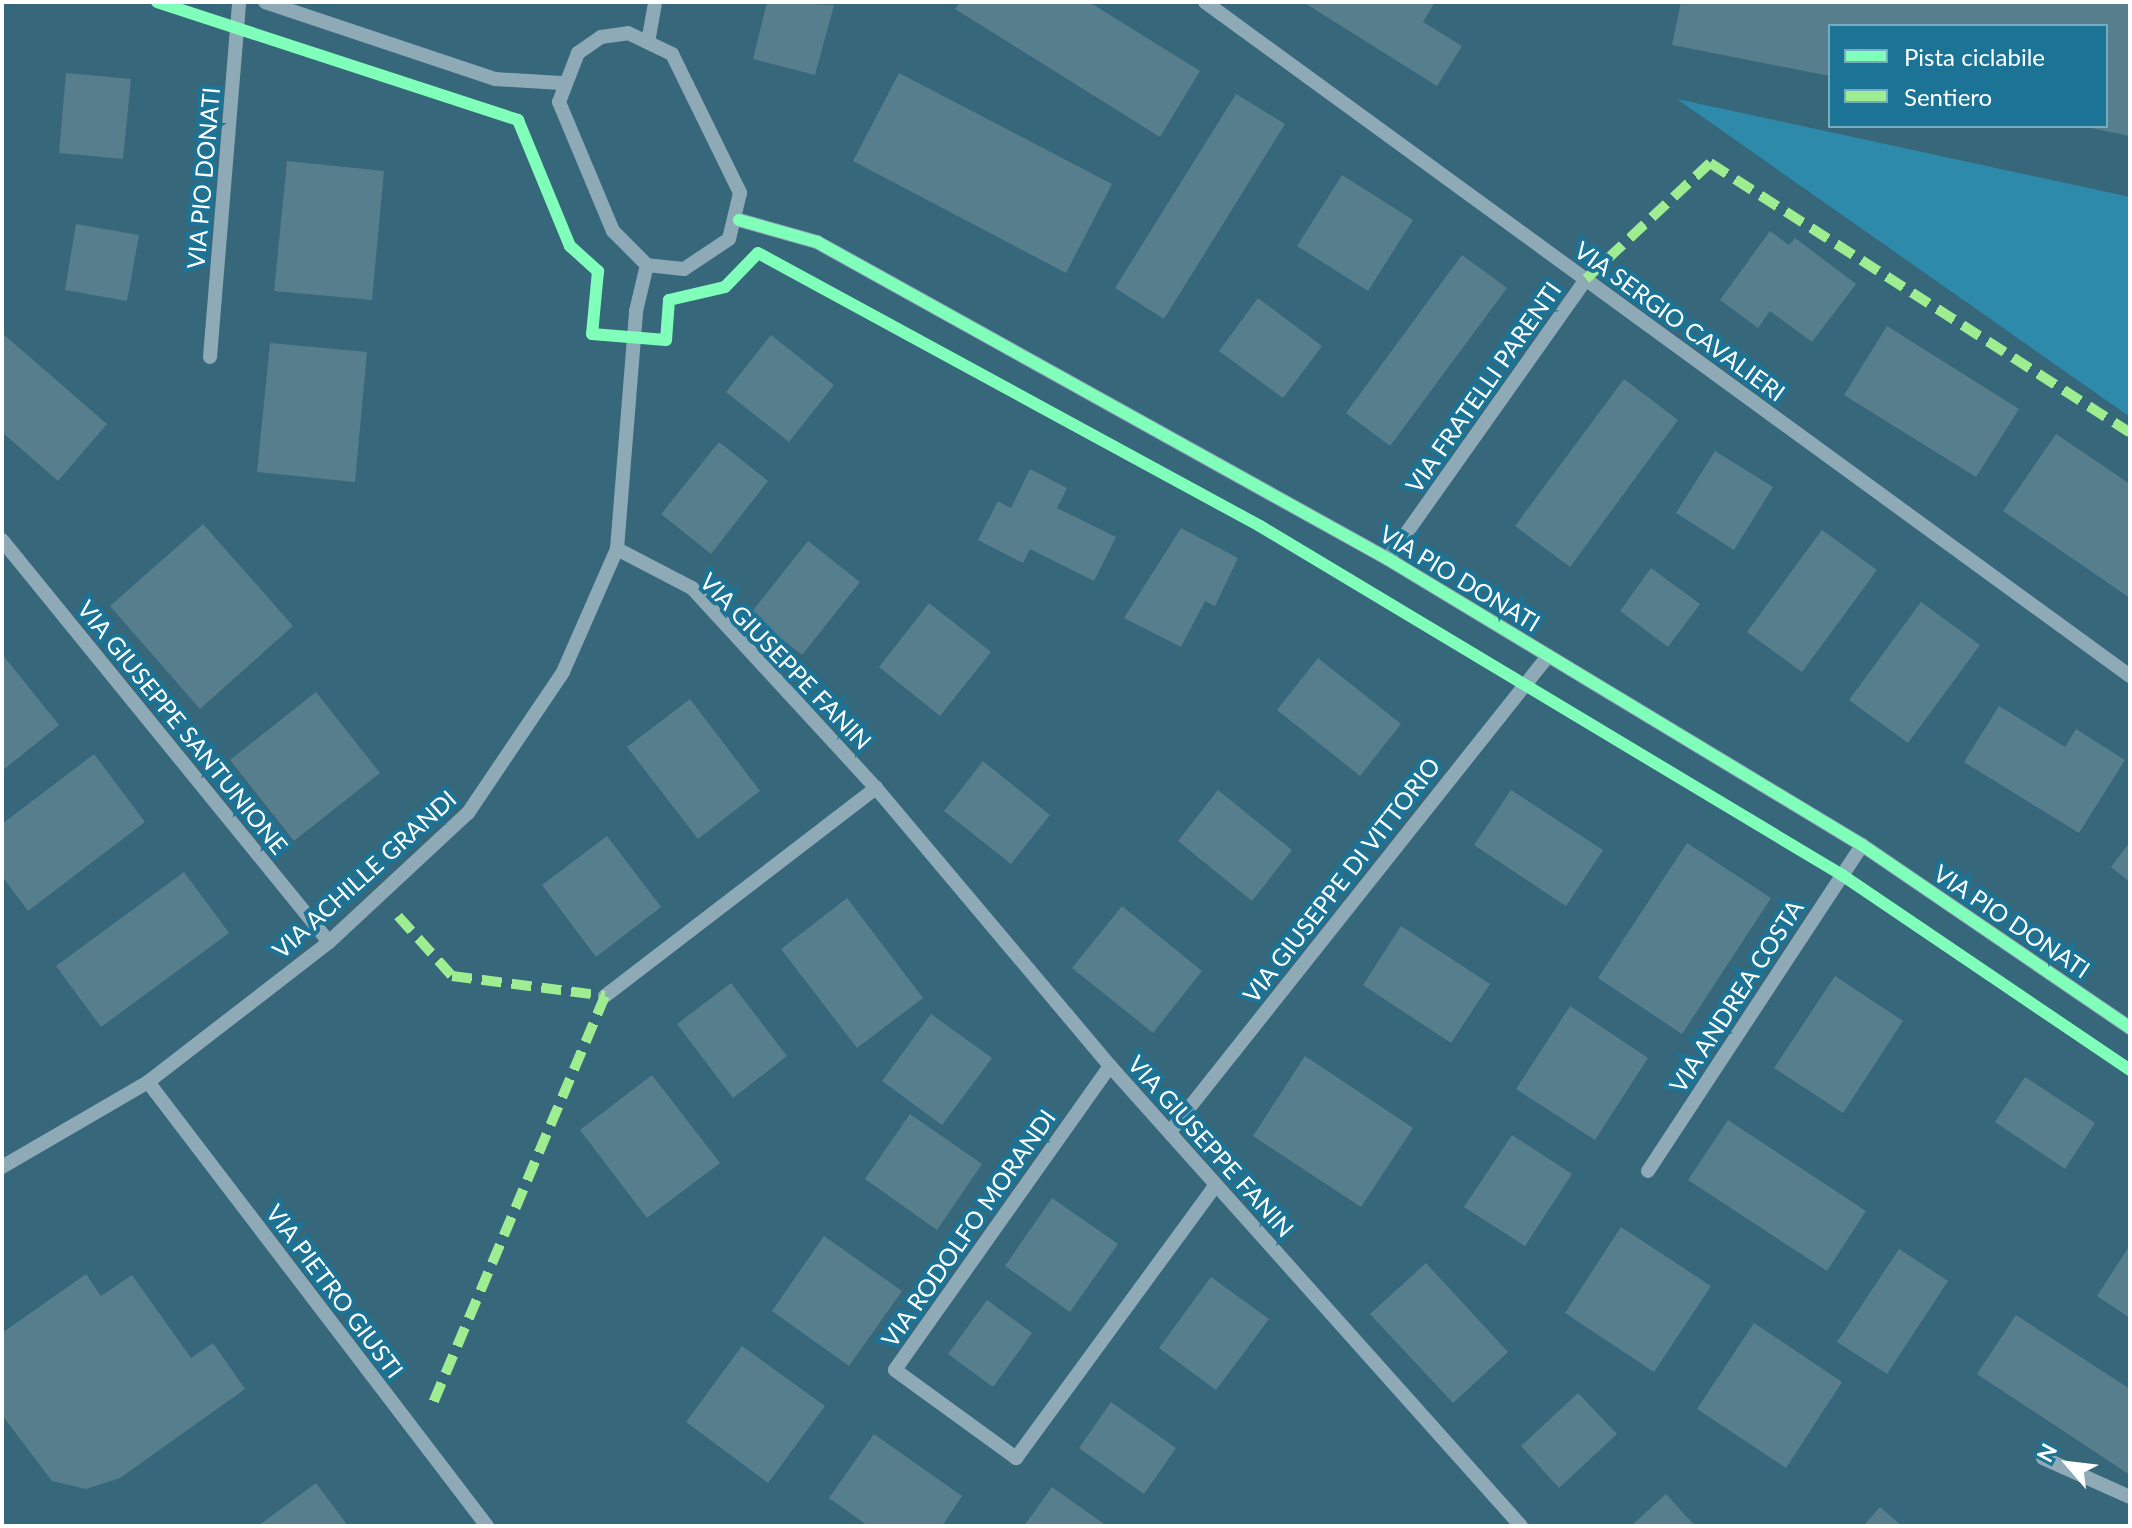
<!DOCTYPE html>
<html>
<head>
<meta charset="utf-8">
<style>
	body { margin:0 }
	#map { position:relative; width:2132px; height:1528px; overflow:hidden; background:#37677a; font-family:Lato,sans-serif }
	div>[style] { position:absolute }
	.green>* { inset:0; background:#2d8aaa }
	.building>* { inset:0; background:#577e8c }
	.minor>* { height:14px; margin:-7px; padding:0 7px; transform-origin:7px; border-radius:7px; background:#8eaab6 }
	.quiet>* { height:10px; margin-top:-5px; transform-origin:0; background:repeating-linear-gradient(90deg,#9fed91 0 20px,transparent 0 30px) }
	.cycleway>* { height:12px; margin:-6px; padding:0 6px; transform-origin:6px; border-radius:6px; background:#80ffba }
	span { translate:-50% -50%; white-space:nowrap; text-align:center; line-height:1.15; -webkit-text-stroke:8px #1b7496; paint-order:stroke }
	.street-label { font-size:24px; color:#fff }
	.frame { position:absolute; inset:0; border:4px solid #fff; pointer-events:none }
	.legend { position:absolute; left:1828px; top:24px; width:280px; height:104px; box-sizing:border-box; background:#1b7496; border:2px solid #76acc0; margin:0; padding:10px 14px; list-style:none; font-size:24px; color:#fff }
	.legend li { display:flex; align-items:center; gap:16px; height:40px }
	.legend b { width:40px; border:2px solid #76acc0 }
	.north { position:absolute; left:2028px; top:1424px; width:80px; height:80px; -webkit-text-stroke:6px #1b7496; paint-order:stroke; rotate:298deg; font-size:22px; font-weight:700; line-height:32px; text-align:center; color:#fff }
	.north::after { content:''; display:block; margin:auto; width:28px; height:36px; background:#fff; clip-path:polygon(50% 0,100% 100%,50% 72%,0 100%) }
</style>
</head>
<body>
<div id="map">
	<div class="green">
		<div style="clip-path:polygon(1677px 99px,2130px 197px,2130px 417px)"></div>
	</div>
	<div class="building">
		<div style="clip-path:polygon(767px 2px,834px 5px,815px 75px,753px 59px)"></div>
		<div style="clip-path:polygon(960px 2px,1089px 2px,1200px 71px,1160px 137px,955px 9px)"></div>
		<div style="clip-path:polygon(1303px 2px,1435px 2px,1423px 22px,1462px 46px,1437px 86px)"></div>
		<div style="clip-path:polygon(1681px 2px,2130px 2px,2130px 136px,2086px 127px,2106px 126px,2106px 26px,1830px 26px,1830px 76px,1672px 45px)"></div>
		<div style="clip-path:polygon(66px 73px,131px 79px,123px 159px,59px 153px)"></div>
		<div style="clip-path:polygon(899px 73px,1112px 184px,1066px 273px,853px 161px)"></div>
		<div style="clip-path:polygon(1236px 94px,1285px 124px,1164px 319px,1115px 288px)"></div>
		<div style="clip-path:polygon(287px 161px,384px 171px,372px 300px,274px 291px)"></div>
		<div style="clip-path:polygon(1342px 175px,1413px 220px,1368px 291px,1297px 246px)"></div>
		<div style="clip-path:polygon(76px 224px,139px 235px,127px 301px,65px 290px)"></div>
		<div style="clip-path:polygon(1770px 231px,1789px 245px,1795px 238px,1856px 284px,1812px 342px,1770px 311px,1758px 328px,1720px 300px)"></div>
		<div style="clip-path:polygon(1462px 255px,1507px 288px,1390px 446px,1346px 413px)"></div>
		<div style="clip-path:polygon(1258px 298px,1322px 346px,1283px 398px,1219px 351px)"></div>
		<div style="clip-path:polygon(1887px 326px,2019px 409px,1976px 477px,1844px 395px)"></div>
		<div style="clip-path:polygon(2px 333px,107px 424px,58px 481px,2px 432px)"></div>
		<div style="clip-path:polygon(771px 335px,834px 385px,789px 442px,726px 392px)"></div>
		<div style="clip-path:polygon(270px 343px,367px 352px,355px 482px,257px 472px)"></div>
		<div style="clip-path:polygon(1624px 379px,1678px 420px,1570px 567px,1515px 526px)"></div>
		<div style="clip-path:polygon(2056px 434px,2130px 484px,2130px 598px,2003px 511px)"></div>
		<div style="clip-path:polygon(719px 442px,768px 481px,711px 554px,661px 514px)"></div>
		<div style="clip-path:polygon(1715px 451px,1773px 487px,1734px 550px,1676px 513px)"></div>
		<div style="clip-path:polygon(1030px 469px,1067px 488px,1057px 508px,1116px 537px,1094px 581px,1030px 549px,1023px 563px,978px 540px,998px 501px,1011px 508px)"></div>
		<div style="clip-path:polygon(203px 524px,293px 626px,200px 709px,110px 606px)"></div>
		<div style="clip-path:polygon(1181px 528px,1238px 558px,1215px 606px,1205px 601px,1181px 647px,1124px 618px)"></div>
		<div style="clip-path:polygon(1822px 530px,1877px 570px,1802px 672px,1747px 632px)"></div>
		<div style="clip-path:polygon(808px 541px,860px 582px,802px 655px,750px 614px)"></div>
		<div style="clip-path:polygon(1651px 568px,1700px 604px,1668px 647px,1620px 611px)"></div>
		<div style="clip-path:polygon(1921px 602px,1980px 645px,1908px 743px,1849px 700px)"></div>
		<div style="clip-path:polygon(929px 603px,991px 652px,940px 716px,879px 667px)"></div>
		<div style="clip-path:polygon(2px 654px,59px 725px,2px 771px)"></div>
		<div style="clip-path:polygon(1318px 658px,1401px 724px,1360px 776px,1277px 710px)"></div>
		<div style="clip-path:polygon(316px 692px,380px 773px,294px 841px,230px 760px)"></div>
		<div style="clip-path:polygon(690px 699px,760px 791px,698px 839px,627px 747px)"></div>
		<div style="clip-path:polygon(1999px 706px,2065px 747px,2076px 729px,2125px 760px,2079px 833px,1964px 762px)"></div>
		<div style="clip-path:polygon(94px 754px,145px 822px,28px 911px,2px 876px,2px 824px)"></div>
		<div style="clip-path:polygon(983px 761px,1050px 815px,1011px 864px,944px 811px)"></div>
		<div style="clip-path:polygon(1218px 790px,1292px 850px,1252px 901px,1178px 841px)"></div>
		<div style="clip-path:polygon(1511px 790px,1603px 850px,1566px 906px,1474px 845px)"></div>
		<div style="clip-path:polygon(607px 836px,661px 907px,596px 957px,542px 885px)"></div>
		<div style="clip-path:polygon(2130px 842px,2130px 882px,2111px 867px)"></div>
		<div style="clip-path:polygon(1687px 843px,1771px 898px,1682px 1034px,1598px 978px)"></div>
		<div style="clip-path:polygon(184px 872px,229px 933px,101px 1027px,56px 966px)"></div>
		<div style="clip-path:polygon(847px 898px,923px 998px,857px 1048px,781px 949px)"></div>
		<div style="clip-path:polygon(1122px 906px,1202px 971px,1153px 1033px,1072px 968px)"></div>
		<div style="clip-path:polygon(1401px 926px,1490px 984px,1451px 1043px,1363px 985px)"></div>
		<div style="clip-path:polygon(1835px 976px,1903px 1021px,1843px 1113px,1774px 1068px)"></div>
		<div style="clip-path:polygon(731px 983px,787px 1056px,733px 1098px,677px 1024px)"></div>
		<div style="clip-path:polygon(1570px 1006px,1648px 1058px,1595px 1140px,1516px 1089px)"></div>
		<div style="clip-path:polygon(931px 1014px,992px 1058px,942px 1125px,882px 1081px)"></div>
		<div style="clip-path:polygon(1305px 1056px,1413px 1128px,1361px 1207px,1253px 1136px)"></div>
		<div style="clip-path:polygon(652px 1075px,720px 1163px,647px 1218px,580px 1130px)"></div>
		<div style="clip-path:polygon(2025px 1077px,2095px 1123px,2065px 1169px,1995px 1122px)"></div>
		<div style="clip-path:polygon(910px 1114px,982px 1164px,937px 1230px,865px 1179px)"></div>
		<div style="clip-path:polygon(1728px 1120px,1866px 1211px,1827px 1271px,1688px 1180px)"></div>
		<div style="clip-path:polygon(1512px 1135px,1572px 1174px,1525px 1246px,1464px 1207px)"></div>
		<div style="clip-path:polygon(1052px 1198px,1118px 1244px,1070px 1312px,1005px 1266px)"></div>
		<div style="clip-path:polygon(1621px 1227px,1711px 1286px,1654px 1372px,1565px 1313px)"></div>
		<div style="clip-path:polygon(824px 1236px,902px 1291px,849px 1366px,772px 1311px)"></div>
		<div style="clip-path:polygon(2130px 1245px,2130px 1318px,2097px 1296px)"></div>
		<div style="clip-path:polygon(1899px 1249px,1948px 1281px,1887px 1374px,1837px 1342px)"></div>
		<div style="clip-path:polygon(1426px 1263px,1508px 1352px,1453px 1403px,1370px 1314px)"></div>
		<div style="clip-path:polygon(86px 1274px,101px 1296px,132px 1275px,191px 1358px,213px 1343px,245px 1389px,120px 1478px,86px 1489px,52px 1481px,2px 1415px,2px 1333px)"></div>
		<div style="clip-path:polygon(1211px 1277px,1269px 1319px,1216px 1390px,1159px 1348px)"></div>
		<div style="clip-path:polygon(987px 1300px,1032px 1333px,993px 1387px,948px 1354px)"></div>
		<div style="clip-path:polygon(2016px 1315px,2130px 1389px,2130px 1475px,1977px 1374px)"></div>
		<div style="clip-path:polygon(1754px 1323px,1842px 1382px,1786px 1468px,1697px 1409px)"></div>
		<div style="clip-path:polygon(742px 1346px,825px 1406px,768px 1483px,686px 1422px)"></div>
		<div style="clip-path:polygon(1578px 1393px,1617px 1434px,1559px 1488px,1521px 1446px)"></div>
		<div style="clip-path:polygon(1111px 1402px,1176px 1448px,1144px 1494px,1079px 1448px)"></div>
		<div style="clip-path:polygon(874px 1434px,962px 1496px,942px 1526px,868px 1526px,829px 1498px)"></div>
		<div style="clip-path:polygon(316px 1483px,348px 1526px,258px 1526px)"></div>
		<div style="clip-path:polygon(1052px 1487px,1107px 1526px,1024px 1526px)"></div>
		<div style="clip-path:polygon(1666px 1494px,1695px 1526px,1631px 1526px)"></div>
		<div style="clip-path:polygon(1880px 1507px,1902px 1526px,1863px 1526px)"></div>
	</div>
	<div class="minor">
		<div style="left:265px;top:2px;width:243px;rotate:18.5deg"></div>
		<div style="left:495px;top:79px;width:66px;rotate:3.5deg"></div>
		<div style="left:1205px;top:2px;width:1145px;rotate:36.08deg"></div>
		<div style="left:628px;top:33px;width:49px;rotate:25.5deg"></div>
		<div style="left:672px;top:54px;width:155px;rotate:63.9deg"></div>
		<div style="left:740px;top:193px;width:47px;rotate:103.4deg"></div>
		<div style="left:729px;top:239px;width:54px;rotate:146.3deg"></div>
		<div style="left:684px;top:269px;width:37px;rotate:-174deg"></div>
		<div style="left:647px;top:265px;width:48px;rotate:-135deg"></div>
		<div style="left:613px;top:231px;width:140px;rotate:-112.7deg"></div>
		<div style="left:559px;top:102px;width:53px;rotate:-68.8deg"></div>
		<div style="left:578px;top:53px;width:28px;rotate:-35deg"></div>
		<div style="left:601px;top:37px;width:27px;rotate:-8deg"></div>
		<div style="left:649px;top:37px;width:36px;rotate:-80deg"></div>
		<div style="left:739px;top:220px;width:81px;rotate:15.8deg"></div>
		<div style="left:817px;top:242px;width:653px;rotate:29.04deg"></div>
		<div style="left:1388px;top:559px;width:554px;rotate:31.11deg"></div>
		<div style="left:1862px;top:845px;width:325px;rotate:34.3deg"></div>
		<div style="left:210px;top:357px;width:356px;rotate:-85.3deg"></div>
		<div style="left:2px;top:540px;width:518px;rotate:50.87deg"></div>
		<div style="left:617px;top:549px;width:85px;rotate:27.5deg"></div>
		<div style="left:692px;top:588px;width:272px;rotate:47.4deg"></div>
		<div style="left:876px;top:788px;width:363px;rotate:49.9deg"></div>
		<div style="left:1110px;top:1066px;width:617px;rotate:48.22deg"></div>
		<div style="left:1388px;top:559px;width:343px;rotate:-54.7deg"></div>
		<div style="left:605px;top:996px;width:342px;rotate:-37.5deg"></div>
		<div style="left:1110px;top:1066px;width:372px;rotate:125.3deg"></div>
		<div style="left:895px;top:1370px;width:150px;rotate:36deg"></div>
		<div style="left:1016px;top:1458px;width:338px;rotate:-53.8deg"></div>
		<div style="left:148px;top:1082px;width:559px;rotate:52.64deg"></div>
		<div style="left:1170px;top:1132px;width:608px;rotate:-51.55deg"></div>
		<div style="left:2px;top:1167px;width:169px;rotate:-30.2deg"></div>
		<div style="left:148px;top:1082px;width:229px;rotate:-37.7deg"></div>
		<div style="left:329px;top:942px;width:190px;rotate:-42.9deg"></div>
		<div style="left:468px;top:813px;width:170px;rotate:-56deg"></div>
		<div style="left:563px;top:672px;width:134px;rotate:-66.3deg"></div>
		<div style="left:617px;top:549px;width:239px;rotate:-85.4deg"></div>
		<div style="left:636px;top:311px;width:47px;rotate:-76.6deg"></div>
		<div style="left:1648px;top:1171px;width:390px;rotate:-56.7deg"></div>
		<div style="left:2043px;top:1458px;width:95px;rotate:24.1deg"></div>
	</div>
	<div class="quiet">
		<div style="left:1586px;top:279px;width:170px;rotate:-43.1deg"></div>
		<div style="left:1710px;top:163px;width:499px;rotate:32.7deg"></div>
		<div style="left:398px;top:916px;width:81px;rotate:48deg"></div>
		<div style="left:452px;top:976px;width:154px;rotate:7.4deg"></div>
		<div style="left:605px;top:996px;width:444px;rotate:112.9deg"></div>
	</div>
	<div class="cycleway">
		<div style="left:157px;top:2px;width:380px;rotate:18.1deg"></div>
		<div style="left:518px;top:120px;width:136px;rotate:67.6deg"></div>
		<div style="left:570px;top:246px;width:38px;rotate:42deg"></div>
		<div style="left:598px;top:271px;width:63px;rotate:95.4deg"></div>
		<div style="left:592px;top:334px;width:74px;rotate:4.6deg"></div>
		<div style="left:666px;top:340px;width:40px;rotate:-85.7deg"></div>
		<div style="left:669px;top:300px;width:57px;rotate:-13.1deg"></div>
		<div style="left:725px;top:287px;width:47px;rotate:-45.9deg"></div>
		<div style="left:758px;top:253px;width:571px;rotate:28.54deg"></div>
		<div style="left:1260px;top:526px;width:679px;rotate:30.95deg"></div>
		<div style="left:1842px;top:875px;width:348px;rotate:34.1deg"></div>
		<div style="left:739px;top:220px;width:81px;rotate:15.8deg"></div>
		<div style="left:817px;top:242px;width:653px;rotate:29.04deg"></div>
		<div style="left:1388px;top:559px;width:554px;rotate:31.11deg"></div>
		<div style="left:1862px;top:845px;width:325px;rotate:34.3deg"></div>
	</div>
	<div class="street-label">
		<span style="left:203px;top:178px;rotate:-85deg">VIA PIO DONATI</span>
		<span style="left:1680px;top:321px;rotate:36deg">VIA SERGIO CAVALIERI</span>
		<span style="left:1483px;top:387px;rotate:-55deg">VIA FRATELLI PARENTI</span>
		<span style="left:1460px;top:578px;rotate:31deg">VIA PIO DONATI</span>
		<span style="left:786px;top:661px;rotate:46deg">VIA GIUSEPPE FANIN</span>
		<span style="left:183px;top:727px;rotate:51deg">VIA GIUSEPPE SANTUNIONE</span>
		<span style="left:364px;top:874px;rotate:-42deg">VIA ACHILLE GRANDI</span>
		<span style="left:1341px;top:880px;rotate:-52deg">VIA GIUSEPPE DI VITTORIO</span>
		<span style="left:2012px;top:921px;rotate:34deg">VIA PIO DONATI</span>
		<span style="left:1736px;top:996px;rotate:-57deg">VIA ANDREA COSTA</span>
		<span style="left:1211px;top:1146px;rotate:48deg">VIA GIUSEPPE FANIN</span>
		<span style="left:968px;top:1228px;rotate:-55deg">VIA RODOLFO MORANDI</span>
		<span style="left:335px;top:1291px;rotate:53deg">VIA PIETRO GIUSTI</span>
	</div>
	<div class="frame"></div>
	<ul class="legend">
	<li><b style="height:10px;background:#80ffba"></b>Pista ciclabile</li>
	<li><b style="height:10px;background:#9fed91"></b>Sentiero</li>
	</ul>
	<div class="north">N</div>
</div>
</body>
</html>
